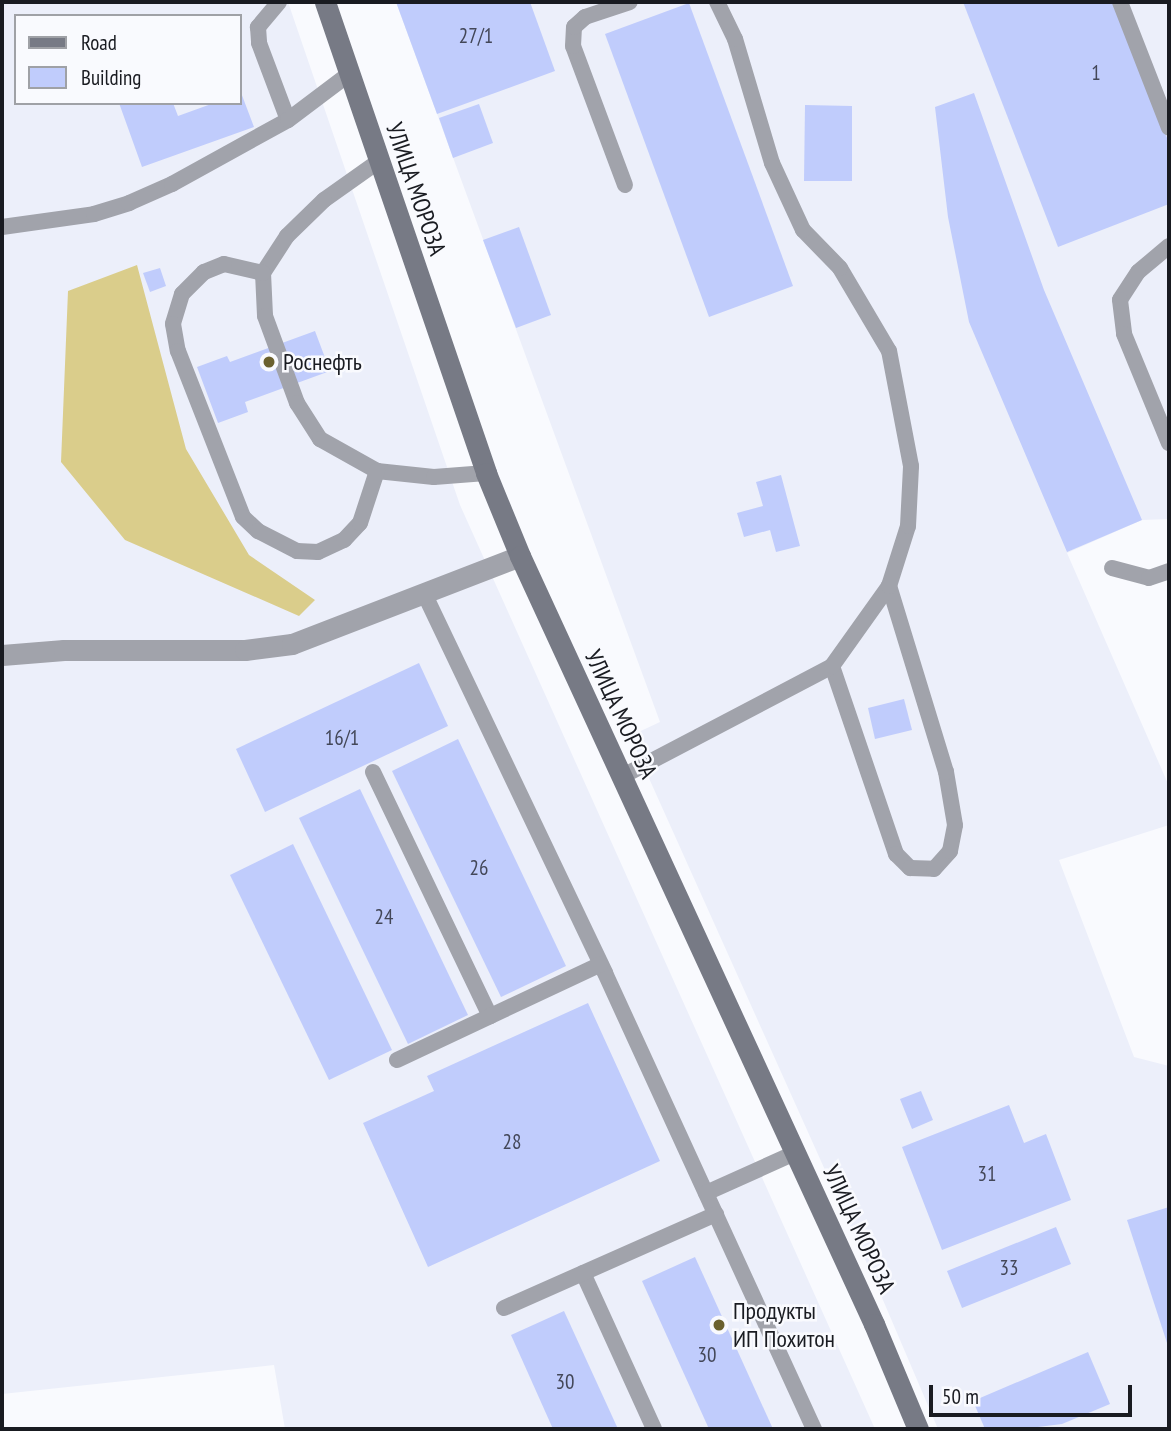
<!DOCTYPE html>
<html>
<head>
<meta charset="utf-8">
<style>
	body { margin:0 }
	#map { position:relative; width:1171px; height:1431px; overflow:hidden; background:#f9fafe; font-family:"PT Sans Narrow",sans-serif }
	div>[style] { position:absolute }
	.built>* { inset:0; background:#eceffa }
	.forest>* { inset:0; background:#dacd8b }
	.building>* { inset:0; background:#c0ccfc }
	.lane>* { height:16px; margin:-8px; padding:0 8px; transform-origin:8px; border-radius:8px; background:#a1a3ab }
	.street>* { height:21px; margin:-10.5px; padding:0 10.5px; transform-origin:10.5px; border-radius:10.5px; background:#a1a3ab }
	.secondary>* { height:21px; margin:-10.5px; padding:0 10.5px; transform-origin:10.5px; border-radius:10.5px; background:#777a85 }
	.dots>* { width:19px; height:19px; translate:-50% -50%; box-sizing:border-box; border:4px solid #f9fafe; border-radius:50% }
	span { translate:-50% -50%; white-space:nowrap; text-align:center; line-height:1.15; -webkit-text-stroke:5px #f9fafe; paint-order:stroke }
	.number-label { font-size:21px; color:#434758 }
	.number-label span { -webkit-text-stroke-width:0 }
	.street-label { font-size:24px; color:#191b21 }
	.poi-label { font-size:24px; color:#191b21 }
	.left { translate:0 -50%; text-align:left }
	.frame { position:absolute; inset:0; border:4px solid #191b21; pointer-events:none }
	.legend { position:absolute; left:14px; top:14px; width:228px; height:91px; box-sizing:border-box; background:#f9fafe; border:2px solid #9fa1a6; margin:0; padding:9px 12px; list-style:none; font-size:21px; color:#191b21 }
	.legend li { display:flex; align-items:center; gap:14px; height:35px }
	.legend b { width:35px; border:2px solid #9fa1a6 }
	.scale { position:absolute; left:929px; top:1385px; width:203px; height:32px; box-sizing:border-box; border:4px solid #191b21; border-top:0; padding-left:9px; font-size:21px; line-height:24px; white-space:nowrap; color:#191b21; -webkit-text-stroke:5px #f9fafe; paint-order:stroke }
</style>
</head>
<body>
<div id="map">
	<div class="built">
		<div style="clip-path:polygon(evenodd,2px 2px,288px 2px,460px 505px,875px 1429px,285px 1429px,274px 1365px,2px 1394px,2px 2px,16px 16px,240px 16px,240px 103px,16px 103px,16px 16px)"></div>
		<div style="clip-path:polygon(396px 2px,1169px 2px,1169px 519px,1142px 520px,1067px 553px,1169px 786px,1169px 825px,1059px 860px,1134px 1057px,1169px 1066px,1169px 1429px,938px 1429px,874px 1279px,630px 736px,660px 722px)"></div>
	</div>
	<div class="forest">
		<div style="clip-path:polygon(137px 265px,186px 449px,249px 555px,315px 600px,299px 616px,125px 540px,61px 462px,68px 291px)"></div>
	</div>
	<div class="building">
		<div style="clip-path:polygon(396px 2px,530px 2px,555px 71px,437px 114px)"></div>
		<div style="clip-path:polygon(963px 2px,1114px 2px,1169px 143px,1169px 204px,1058px 247px)"></div>
		<div style="clip-path:polygon(689px 3px,793px 286px,709px 317px,605px 34px)"></div>
		<div style="clip-path:polygon(240px 90px,254px 127px,142px 167px,119px 103px,173px 103px,178px 116px,214px 103px,240px 103px)"></div>
		<div style="clip-path:polygon(974px 93px,1044px 290px,1142px 520px,1067px 552px,969px 322px,948px 217px,935px 107px)"></div>
		<div style="clip-path:polygon(479px 104px,493px 143px,453px 158px,439px 118px)"></div>
		<div style="clip-path:polygon(805px 105px,852px 106px,852px 181px,804px 181px)"></div>
		<div style="clip-path:polygon(519px 227px,551px 315px,516px 328px,483px 240px)"></div>
		<div style="clip-path:polygon(160px 268px,166px 286px,150px 292px,143px 273px)"></div>
		<div style="clip-path:polygon(315px 331px,330px 371px,245px 402px,248px 412px,218px 423px,197px 367px,227px 356px,230px 362px)"></div>
		<div style="clip-path:polygon(781px 475px,800px 546px,776px 552px,770px 530px,744px 537px,737px 513px,763px 506px,756px 482px)"></div>
		<div style="clip-path:polygon(419px 663px,448px 726px,265px 812px,236px 749px)"></div>
		<div style="clip-path:polygon(904px 699px,912px 730px,875px 739px,868px 708px)"></div>
		<div style="clip-path:polygon(458px 739px,566px 966px,501px 997px,392px 771px)"></div>
		<div style="clip-path:polygon(360px 789px,468px 1015px,408px 1044px,299px 818px)"></div>
		<div style="clip-path:polygon(293px 844px,392px 1050px,329px 1080px,230px 875px)"></div>
		<div style="clip-path:polygon(588px 1003px,660px 1161px,428px 1267px,363px 1123px,434px 1091px,427px 1076px)"></div>
		<div style="clip-path:polygon(921px 1091px,933px 1120px,912px 1129px,900px 1099px)"></div>
		<div style="clip-path:polygon(1009px 1105px,1024px 1143px,1046px 1134px,1071px 1200px,942px 1250px,902px 1147px)"></div>
		<div style="clip-path:polygon(1169px 1207px,1169px 1349px,1127px 1220px)"></div>
		<div style="clip-path:polygon(1056px 1227px,1071px 1264px,962px 1308px,947px 1271px)"></div>
		<div style="clip-path:polygon(695px 1257px,773px 1429px,709px 1429px,642px 1281px)"></div>
		<div style="clip-path:polygon(564px 1311px,618px 1429px,553px 1429px,511px 1335px)"></div>
		<div style="clip-path:polygon(1088px 1352px,1110px 1404px,1062px 1424px,1022px 1429px,985px 1429px,973px 1401px)"></div>
	</div>
	<div class="lane">
		<div style="left:279px;top:2px;width:33px;rotate:130deg"></div>
		<div style="left:258px;top:27px;width:16px;rotate:86deg"></div>
		<div style="left:259px;top:43px;width:82px;rotate:69.4deg"></div>
		<div style="left:1120px;top:2px;width:135px;rotate:68.7deg"></div>
		<div style="left:379px;top:161px;width:67px;rotate:144.7deg"></div>
		<div style="left:324px;top:200px;width:52px;rotate:135.8deg"></div>
		<div style="left:287px;top:236px;width:44px;rotate:123deg"></div>
		<div style="left:263px;top:273px;width:43px;rotate:87.3deg"></div>
		<div style="left:265px;top:316px;width:93px;rotate:69.8deg"></div>
		<div style="left:297px;top:403px;width:43px;rotate:57.4deg"></div>
		<div style="left:320px;top:439px;width:65px;rotate:29.3deg"></div>
		<div style="left:377px;top:471px;width:57px;rotate:6deg"></div>
		<div style="left:434px;top:477px;width:52px;rotate:-4.4deg"></div>
		<div style="left:625px;top:185px;width:148px;rotate:-110.5deg"></div>
		<div style="left:573px;top:46px;width:19px;rotate:-87deg"></div>
		<div style="left:574px;top:27px;width:15px;rotate:-42deg"></div>
		<div style="left:585px;top:17px;width:47px;rotate:-18.4deg"></div>
		<div style="left:2px;top:227px;width:93px;rotate:-8deg"></div>
		<div style="left:94px;top:214px;width:37px;rotate:-17deg"></div>
		<div style="left:129px;top:203px;width:47px;rotate:-23.8deg"></div>
		<div style="left:172px;top:184px;width:132px;rotate:-28.9deg"></div>
		<div style="left:288px;top:120px;width:76px;rotate:-37deg"></div>
		<div style="left:1169px;top:246px;width:40px;rotate:140deg"></div>
		<div style="left:1138px;top:272px;width:33px;rotate:123deg"></div>
		<div style="left:1120px;top:300px;width:34px;rotate:83deg"></div>
		<div style="left:1124px;top:334px;width:118px;rotate:67.6deg"></div>
		<div style="left:263px;top:273px;width:40px;rotate:-167deg"></div>
		<div style="left:224px;top:264px;width:22px;rotate:158deg"></div>
		<div style="left:204px;top:272px;width:31px;rotate:135deg"></div>
		<div style="left:182px;top:294px;width:31px;rotate:107deg"></div>
		<div style="left:173px;top:324px;width:27px;rotate:80deg"></div>
		<div style="left:178px;top:351px;width:178px;rotate:68.6deg"></div>
		<div style="left:243px;top:517px;width:21px;rotate:43deg"></div>
		<div style="left:258px;top:531px;width:44px;rotate:27.1deg"></div>
		<div style="left:297px;top:551px;width:21px;rotate:3deg"></div>
		<div style="left:318px;top:552px;width:29px;rotate:-25deg"></div>
		<div style="left:344px;top:540px;width:23px;rotate:-47deg"></div>
		<div style="left:360px;top:523px;width:55px;rotate:-71.9deg"></div>
		<div style="left:1112px;top:568px;width:38px;rotate:15deg"></div>
		<div style="left:1149px;top:578px;width:21px;rotate:-19deg"></div>
		<div style="left:424px;top:593px;width:421px;rotate:64.5deg"></div>
		<div style="left:605px;top:973px;width:502px;rotate:65.38deg"></div>
		<div style="left:832px;top:666px;width:199px;rotate:71.2deg"></div>
		<div style="left:896px;top:854px;width:20px;rotate:45deg"></div>
		<div style="left:910px;top:868px;width:24px;rotate:2deg"></div>
		<div style="left:934px;top:869px;width:24px;rotate:-48deg"></div>
		<div style="left:950px;top:851px;width:26px;rotate:-79deg"></div>
		<div style="left:955px;top:825px;width:54px;rotate:-99.6deg"></div>
		<div style="left:946px;top:772px;width:195px;rotate:-107deg"></div>
		<div style="left:373px;top:772px;width:271px;rotate:64.4deg"></div>
		<div style="left:621px;top:777px;width:238px;rotate:-27.7deg"></div>
		<div style="left:832px;top:666px;width:98px;rotate:-54.5deg"></div>
		<div style="left:889px;top:586px;width:63px;rotate:-72.4deg"></div>
		<div style="left:908px;top:526px;width:60px;rotate:-87.1deg"></div>
		<div style="left:911px;top:466px;width:117px;rotate:-100.8deg"></div>
		<div style="left:889px;top:351px;width:96px;rotate:-120.6deg"></div>
		<div style="left:840px;top:268px;width:53px;rotate:-134.2deg"></div>
		<div style="left:803px;top:230px;width:74px;rotate:-114.8deg"></div>
		<div style="left:772px;top:163px;width:129px;rotate:-106.6deg"></div>
		<div style="left:735px;top:39px;width:41px;rotate:-115.9deg"></div>
		<div style="left:397px;top:1060px;width:225px;rotate:-25.2deg"></div>
		<div style="left:706px;top:1193px;width:98px;rotate:-24.2deg"></div>
		<div style="left:583px;top:1273px;width:171px;rotate:65.5deg"></div>
		<div style="left:504px;top:1308px;width:232px;rotate:-23.9deg"></div>
	</div>
	<div class="street">
		<div style="left:2px;top:655px;width:62px;rotate:-4.6deg"></div>
		<div style="left:64px;top:650px;width:181px"></div>
		<div style="left:245px;top:650px;width:47px;rotate:-7.3deg"></div>
		<div style="left:292px;top:644px;width:244px;rotate:-21.1deg"></div>
	</div>
	<div class="secondary">
		<div style="left:325px;top:2px;width:498px;rotate:71.1deg"></div>
		<div style="left:486px;top:473px;width:90px;rotate:67.7deg"></div>
		<div style="left:520px;top:556px;width:846px;rotate:65.25deg"></div>
		<div style="left:874px;top:1324px;width:114px;rotate:67.3deg"></div>
	</div>
	<div class="dots">
		<div style="left:269px;top:362px;background:#6b612e"></div>
		<div style="left:719px;top:1325px;background:#6b612e"></div>
	</div>
	<div class="number-label">
		<span style="left:476px;top:36px">27/1</span>
		<span style="left:1096px;top:73px">1</span>
		<span style="left:342px;top:738px">16/1</span>
		<span style="left:479px;top:868px">26</span>
		<span style="left:384px;top:917px">24</span>
		<span style="left:512px;top:1142px">28</span>
		<span style="left:987px;top:1174px">31</span>
		<span style="left:1009px;top:1268px">33</span>
		<span style="left:707px;top:1355px">30</span>
		<span style="left:565px;top:1382px">30</span>
	</div>
	<div class="street-label">
		<span style="left:416px;top:189px;rotate:71deg">УЛИЦА МОРОЗА</span>
		<span style="left:621px;top:714px;rotate:65deg">УЛИЦА МОРОЗА</span>
		<span style="left:859px;top:1229px;rotate:65deg">УЛИЦА МОРОЗА</span>
	</div>
	<div class="poi-label">
		<span class="left" style="left:283px;top:362px">Роснефть</span>
		<span class="left" style="left:733px;top:1325px">Продукты<br>ИП Похитон</span>
	</div>
	<div class="frame"></div>
	<ul class="legend">
	<li><b style="height:9px;background:#777a85"></b>Road</li>
	<li><b style="height:19px;background:#c0ccfc"></b>Building</li>
	</ul>
	<div class="scale">50 m</div>
</div>
</body>
</html>
